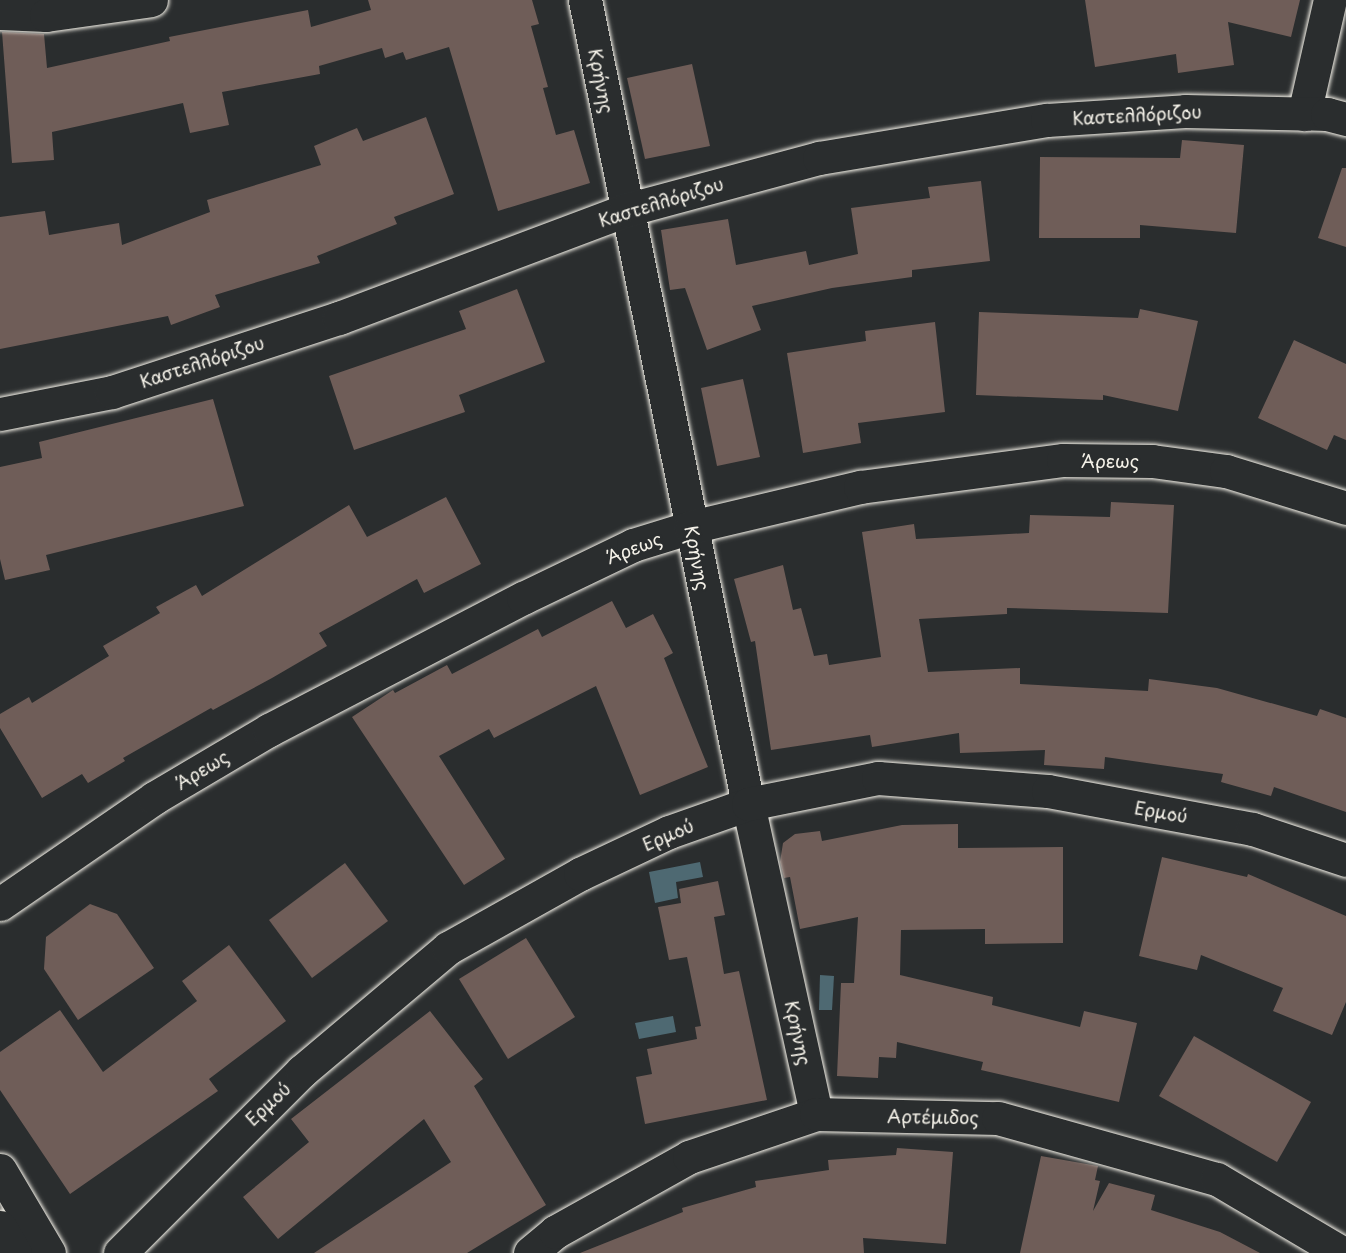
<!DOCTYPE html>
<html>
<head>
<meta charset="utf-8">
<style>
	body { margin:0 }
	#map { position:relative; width:1346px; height:1253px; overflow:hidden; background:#2a2d2e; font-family:"Playpen Sans",sans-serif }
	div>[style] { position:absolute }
	.water>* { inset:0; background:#4e6972 }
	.building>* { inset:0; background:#6f5d58 }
	.roads { filter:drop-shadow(0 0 2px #f4f1e8) drop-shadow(0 0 2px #f4f1e8) }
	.minor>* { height:33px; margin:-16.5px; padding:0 16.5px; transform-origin:16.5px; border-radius:16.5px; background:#2a2d2e }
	span { translate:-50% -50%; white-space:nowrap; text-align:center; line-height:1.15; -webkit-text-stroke:4.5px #2a2d2e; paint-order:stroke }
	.street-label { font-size:18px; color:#f4f1e8 }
</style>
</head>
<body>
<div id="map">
	<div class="water">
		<div style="clip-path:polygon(700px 862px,703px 877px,676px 882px,678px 898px,655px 903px,649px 872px)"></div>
		<div style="clip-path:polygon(820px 975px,834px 976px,832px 1010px,819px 1010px)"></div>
		<div style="clip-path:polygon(673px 1016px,676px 1032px,639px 1039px,635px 1023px)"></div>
	</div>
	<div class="building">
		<div style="clip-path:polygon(368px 0,532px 0,539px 24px,531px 26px,548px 87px,543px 88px,556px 135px,574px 130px,590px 183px,498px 211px,449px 47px,406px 60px,403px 52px,385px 58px,382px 48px,319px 66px,320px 74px,222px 92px,229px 125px,190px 133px,183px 103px,52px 132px,54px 160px,12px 163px,2px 32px,44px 34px,47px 68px,170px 41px,169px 37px,308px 10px,311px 27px,371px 10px)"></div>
		<div style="clip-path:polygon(1085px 0,1300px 0,1291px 37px,1228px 22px,1234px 65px,1178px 73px,1176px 54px,1095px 67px)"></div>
		<div style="clip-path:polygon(692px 64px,710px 146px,645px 159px,627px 78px)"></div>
		<div style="clip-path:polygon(426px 117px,454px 194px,394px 217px,397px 224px,317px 256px,320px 263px,215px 295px,220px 307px,171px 325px,168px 316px,0 349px,0 217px,45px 211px,49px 235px,119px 223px,122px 245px,210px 212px,207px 200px,321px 165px,314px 146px,357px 128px,363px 141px)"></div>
		<div style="clip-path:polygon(1182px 140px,1244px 145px,1236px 233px,1140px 225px,1140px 238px,1039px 238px,1040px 157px,1180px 158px)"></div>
		<div style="clip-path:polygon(1342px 168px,1346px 168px,1346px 247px,1318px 238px)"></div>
		<div style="clip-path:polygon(981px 181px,990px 261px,912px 270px,912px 277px,832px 288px,752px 306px,761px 330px,707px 350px,685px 288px,670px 290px,661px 230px,728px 219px,736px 265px,806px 251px,809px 265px,858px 254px,851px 208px,930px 198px,928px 187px)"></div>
		<div style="clip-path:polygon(517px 289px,545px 362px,459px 395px,465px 412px,354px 450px,329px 376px,466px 329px,459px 311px)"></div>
		<div style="clip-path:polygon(1140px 309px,1198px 321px,1178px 411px,1103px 395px,1103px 400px,976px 395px,979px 312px,1138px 318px)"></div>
		<div style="clip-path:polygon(935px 322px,945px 412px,858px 423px,861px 443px,803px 453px,787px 353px,866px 341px,865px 331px)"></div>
		<div style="clip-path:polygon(1294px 340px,1346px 364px,1346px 440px,1334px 435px,1327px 450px,1258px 418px)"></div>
		<div style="clip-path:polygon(743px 379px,760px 457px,717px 466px,701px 388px)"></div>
		<div style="clip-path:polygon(213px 399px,244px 506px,46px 555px,50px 570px,5px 580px,0 559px,0 467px,42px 458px,39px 442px)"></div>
		<div style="clip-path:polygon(446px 497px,481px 564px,424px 593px,417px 579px,319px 633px,327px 646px,272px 678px,213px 710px,211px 708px,123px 758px,125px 761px,88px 783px,82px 774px,42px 798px,0 728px,0 714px,29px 697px,32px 703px,109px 656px,103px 646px,160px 613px,156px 607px,196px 585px,202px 596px,349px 505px,367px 537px)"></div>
		<div style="clip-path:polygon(1111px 502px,1174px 505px,1168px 613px,1007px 608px,1007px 614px,919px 619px,928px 672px,1020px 668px,1020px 684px,1148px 691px,1149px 679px,1217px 688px,1317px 716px,1320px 709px,1346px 718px,1346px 812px,1274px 787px,1271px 796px,1221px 782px,1223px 774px,1105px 757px,1104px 769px,1044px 765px,1045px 750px,960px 753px,959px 733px,872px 747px,870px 735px,771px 750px,755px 641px,751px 642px,734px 579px,783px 565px,793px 610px,801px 608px,814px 656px,827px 654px,829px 665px,881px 657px,862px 532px,914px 524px,916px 539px,1029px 533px,1030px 515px,1110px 517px)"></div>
		<div style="clip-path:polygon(612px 601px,626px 628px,653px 614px,673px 653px,664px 658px,708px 767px,640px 795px,596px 686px,494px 738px,489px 729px,439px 756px,505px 859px,464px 885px,352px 717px,393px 690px,395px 693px,447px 665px,452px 674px,538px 629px,542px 637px)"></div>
		<div style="clip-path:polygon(958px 824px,958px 848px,1063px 847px,1063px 943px,985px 944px,985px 929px,901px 930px,900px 975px,993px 997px,992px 1005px,1080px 1027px,1084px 1011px,1137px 1023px,1119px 1102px,981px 1070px,983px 1062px,897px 1042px,896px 1058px,879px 1057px,878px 1078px,837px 1076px,841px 983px,854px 983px,858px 917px,800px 929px,790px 877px,784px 878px,780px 862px,783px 843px,795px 834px,820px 831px,822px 841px,902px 825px)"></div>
		<div style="clip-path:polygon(1162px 857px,1247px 877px,1248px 874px,1346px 916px,1346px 1002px,1332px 1035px,1273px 1011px,1283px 988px,1201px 955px,1197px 970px,1139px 956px)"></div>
		<div style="clip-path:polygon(345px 863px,388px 921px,312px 978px,269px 920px)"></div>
		<div style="clip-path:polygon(718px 881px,725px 915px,714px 917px,724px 974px,739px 971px,767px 1100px,645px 1124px,636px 1077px,652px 1074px,647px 1049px,697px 1039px,695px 1027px,701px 1026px,687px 957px,669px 960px,658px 907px,681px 903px,679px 889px)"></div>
		<div style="clip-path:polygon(90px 904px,117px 914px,154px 968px,78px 1020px,44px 969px,46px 937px)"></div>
		<div style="clip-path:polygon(526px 938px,575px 1017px,508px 1059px,459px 979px)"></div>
		<div style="clip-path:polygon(229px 945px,286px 1021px,209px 1079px,218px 1091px,70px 1194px,0 1090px,0 1052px,60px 1010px,103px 1072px,197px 1001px,182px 981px)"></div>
		<div style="clip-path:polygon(430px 1011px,483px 1079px,474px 1086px,546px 1205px,467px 1253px,314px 1253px,451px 1162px,424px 1119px,278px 1239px,243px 1197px,309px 1142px,291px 1119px)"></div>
		<div style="clip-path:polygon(1194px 1036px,1311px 1102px,1277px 1162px,1159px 1096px)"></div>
		<div style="clip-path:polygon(897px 1148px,953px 1152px,946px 1244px,863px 1238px,864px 1253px,580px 1253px,683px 1212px,682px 1208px,756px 1187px,755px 1181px,829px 1170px,828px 1160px,896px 1155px)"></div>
		<div style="clip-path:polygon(1041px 1156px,1098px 1166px,1095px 1180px,1100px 1181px,1093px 1211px,1109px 1183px,1155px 1195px,1151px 1210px,1220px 1232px,1260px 1253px,1020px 1253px)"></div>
	</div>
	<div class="roads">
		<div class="minor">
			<div style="left:585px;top:0;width:820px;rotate:78.54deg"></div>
			<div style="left:748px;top:804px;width:317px;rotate:77.6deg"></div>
			<div style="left:0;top:13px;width:46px;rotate:2.5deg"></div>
			<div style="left:46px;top:15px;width:106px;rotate:-8.1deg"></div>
			<div style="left:1304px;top:114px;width:117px;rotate:-77.2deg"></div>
			<div style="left:0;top:414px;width:114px;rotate:-11.1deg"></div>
			<div style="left:112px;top:392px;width:239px;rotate:-18.1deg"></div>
			<div style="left:339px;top:318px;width:307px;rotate:-20.6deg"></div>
			<div style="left:626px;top:210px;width:200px;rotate:-15.1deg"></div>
			<div style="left:819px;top:158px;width:231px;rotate:-9.5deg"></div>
			<div style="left:1047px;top:120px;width:138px;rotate:-3.7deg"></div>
			<div style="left:1185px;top:111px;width:142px;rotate:1.2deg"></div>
			<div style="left:1327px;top:114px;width:20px;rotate:15deg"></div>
			<div style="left:0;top:904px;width:187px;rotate:-34.5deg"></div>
			<div style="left:154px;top:798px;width:134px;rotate:-30.6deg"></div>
			<div style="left:269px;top:730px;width:286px;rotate:-27.5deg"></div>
			<div style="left:523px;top:598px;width:122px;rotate:-25.7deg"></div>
			<div style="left:633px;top:545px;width:61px;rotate:-17.2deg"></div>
			<div style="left:691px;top:527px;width:174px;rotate:-13.3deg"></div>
			<div style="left:860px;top:487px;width:205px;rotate:-7.6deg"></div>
			<div style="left:1063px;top:460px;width:89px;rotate:0.6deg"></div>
			<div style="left:1152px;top:461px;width:75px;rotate:7.7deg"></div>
			<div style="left:1226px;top:471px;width:126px;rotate:17.1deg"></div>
			<div style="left:0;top:1170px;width:96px;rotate:59.4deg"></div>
			<div style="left:0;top:1227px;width:30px;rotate:60deg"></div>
			<div style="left:120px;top:1253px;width:257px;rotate:-45deg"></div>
			<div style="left:302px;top:1071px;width:191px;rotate:-40.1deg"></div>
			<div style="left:448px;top:948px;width:151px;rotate:-29.3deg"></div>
			<div style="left:580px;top:874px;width:98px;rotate:-25.3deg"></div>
			<div style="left:669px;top:832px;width:84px;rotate:-19.5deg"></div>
			<div style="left:748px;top:804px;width:133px;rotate:-11.3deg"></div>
			<div style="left:878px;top:778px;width:170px;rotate:4.4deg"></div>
			<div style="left:1048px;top:791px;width:208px;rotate:10.5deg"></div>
			<div style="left:1253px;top:829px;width:98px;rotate:18.4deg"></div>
			<div style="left:530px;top:1253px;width:33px;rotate:-40deg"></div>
			<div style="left:555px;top:1232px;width:154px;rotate:-29.2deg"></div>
			<div style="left:689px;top:1157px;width:134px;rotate:-18.7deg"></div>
			<div style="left:816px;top:1114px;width:182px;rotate:1.3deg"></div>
			<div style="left:998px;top:1118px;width:227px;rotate:15.6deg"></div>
			<div style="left:1217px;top:1179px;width:145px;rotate:30.6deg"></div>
		</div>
	</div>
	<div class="street-label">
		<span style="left:601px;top:81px;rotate:79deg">Κρήνης</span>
		<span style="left:1137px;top:115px;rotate:-3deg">Καστελλόριζου</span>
		<span style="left:661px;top:202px;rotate:-17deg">Καστελλόριζου</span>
		<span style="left:202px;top:362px;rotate:-18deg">Καστελλόριζου</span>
		<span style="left:1110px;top:461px">Άρεως</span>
		<span style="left:634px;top:548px;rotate:-21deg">Άρεως</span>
		<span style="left:697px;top:558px;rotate:79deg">Κρήνης</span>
		<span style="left:202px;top:770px;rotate:-31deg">Άρεως</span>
		<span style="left:1161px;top:812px;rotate:10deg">Ερμού</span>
		<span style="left:668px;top:835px;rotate:-23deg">Ερμού</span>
		<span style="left:798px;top:1033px;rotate:78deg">Κρήνης</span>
		<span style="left:268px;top:1104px;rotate:-43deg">Ερμού</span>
		<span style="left:933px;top:1117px;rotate:1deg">Αρτέμιδος</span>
	</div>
</div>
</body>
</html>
